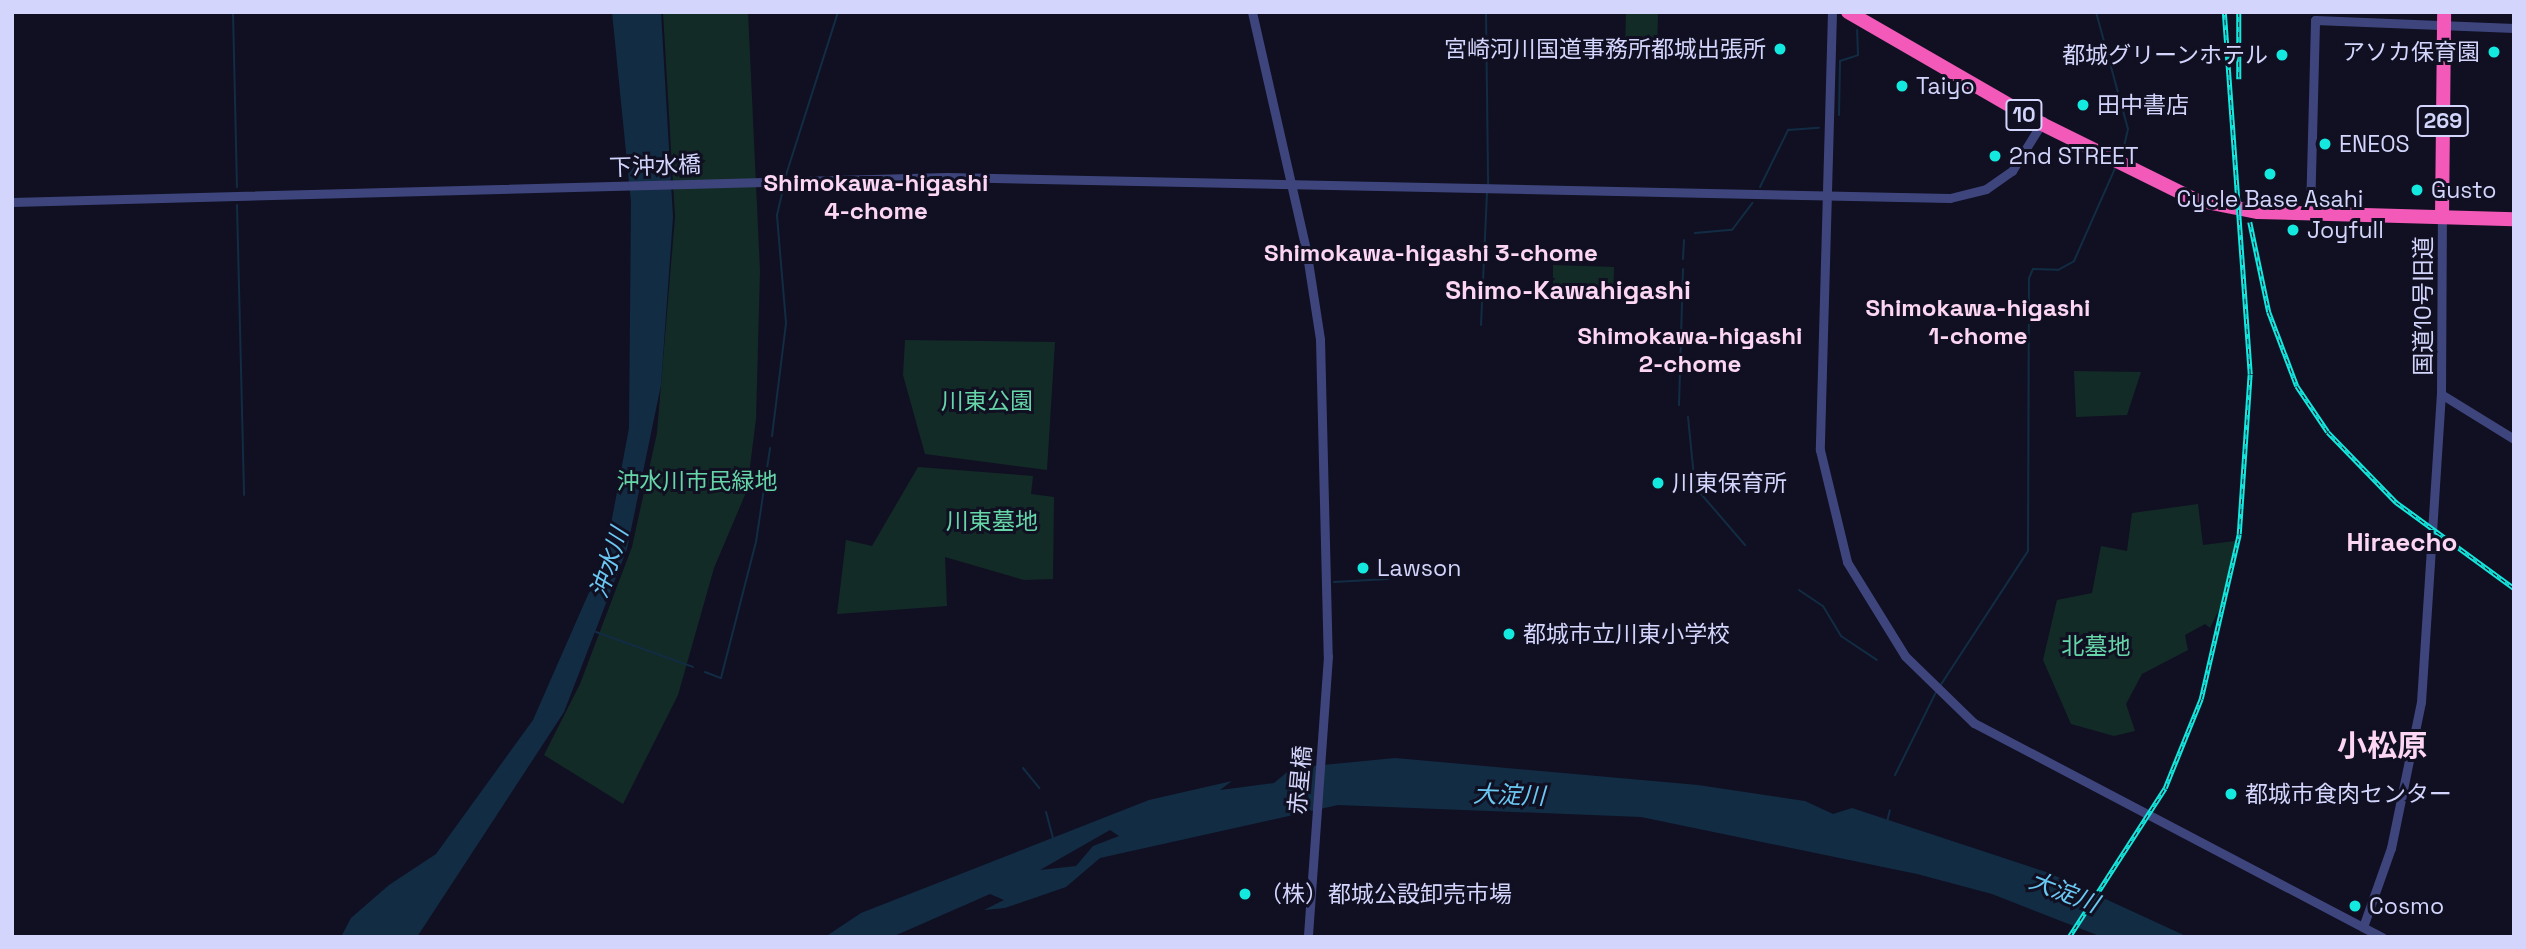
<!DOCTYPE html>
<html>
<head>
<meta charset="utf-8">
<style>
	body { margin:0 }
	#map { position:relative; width:2526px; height:949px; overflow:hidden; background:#101022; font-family:"Space Grotesk","Noto Sans JP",sans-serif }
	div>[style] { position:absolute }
	.green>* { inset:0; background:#132b27 }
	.water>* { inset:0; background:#122c44 }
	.stream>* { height:2px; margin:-1px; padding:0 1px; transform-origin:1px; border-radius:1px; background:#122c44 }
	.minor>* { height:9px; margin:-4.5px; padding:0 4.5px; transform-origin:4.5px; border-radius:4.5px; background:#3e457d }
	.highway>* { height:14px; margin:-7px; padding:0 7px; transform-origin:7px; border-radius:7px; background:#f259b8 }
	.rail>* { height:4.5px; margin-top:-2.25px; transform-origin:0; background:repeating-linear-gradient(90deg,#101022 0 5px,#13e9df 0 10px); box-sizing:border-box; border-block:2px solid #13e9df }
	.dots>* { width:19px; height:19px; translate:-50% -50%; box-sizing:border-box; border:4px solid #101022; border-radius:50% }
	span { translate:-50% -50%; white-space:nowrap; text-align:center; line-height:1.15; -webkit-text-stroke:6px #101022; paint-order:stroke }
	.shield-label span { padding:2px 5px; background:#101022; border:2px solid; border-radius:5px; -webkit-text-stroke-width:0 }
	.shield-label { font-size:21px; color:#d4d5fc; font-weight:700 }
	.poi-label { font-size:23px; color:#d4d5fc }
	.right { translate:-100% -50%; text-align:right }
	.left { translate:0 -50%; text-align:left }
	.street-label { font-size:23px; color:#d4d5fc }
	.park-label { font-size:23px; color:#66d6a9 }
	.neighbourhood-label { font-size:24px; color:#fcd6f3; font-weight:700 }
	.water-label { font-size:24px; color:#6ac8f3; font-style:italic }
	.quarter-label { font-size:26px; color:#fcd6f3; font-weight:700 }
	.district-label { font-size:30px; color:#fcd6f3; font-weight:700 }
	.frame { position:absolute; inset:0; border:14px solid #d4d5fc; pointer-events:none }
</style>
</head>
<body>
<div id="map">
	<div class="green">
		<div style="clip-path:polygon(663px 12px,748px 12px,760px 271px,756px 419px,747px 490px,714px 568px,678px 695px,623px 804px,544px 755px,580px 684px,632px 547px,657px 433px,675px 217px)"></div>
		<div style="clip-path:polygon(1626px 12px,1658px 12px,1657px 50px,1625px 50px)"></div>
		<div style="clip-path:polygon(1553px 265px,1614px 267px,1613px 297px,1553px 296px)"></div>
		<div style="clip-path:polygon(905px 340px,1055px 342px,1047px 470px,925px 454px,903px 375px)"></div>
		<div style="clip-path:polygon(2074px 371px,2141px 372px,2127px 415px,2076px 417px)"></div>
		<div style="clip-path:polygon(918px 467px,1033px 476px,1031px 494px,1054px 497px,1053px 579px,1024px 580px,945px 557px,947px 606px,837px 614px,846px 540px,872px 546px)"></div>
		<div style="clip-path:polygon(2198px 504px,2203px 545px,2235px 541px,2226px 595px,2210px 628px,2205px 624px,2185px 635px,2188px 650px,2142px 674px,2126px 704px,2135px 731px,2114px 736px,2071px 724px,2043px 660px,2057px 600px,2092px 593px,2101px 546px,2127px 551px,2132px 513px)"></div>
	</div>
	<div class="water">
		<div style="clip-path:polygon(612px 12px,661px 12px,673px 217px,661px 385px,627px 549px,564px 712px,417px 937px,341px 937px,351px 918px,389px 885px,436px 854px,533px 720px,605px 556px,629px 428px,631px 202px)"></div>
		<div style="clip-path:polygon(evenodd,1395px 758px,1698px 785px,1805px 801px,1833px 814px,1852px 808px,2049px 873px,2188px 937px,2102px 937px,1992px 894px,1917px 874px,1641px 817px,1338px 805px,1100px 858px,1066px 887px,1005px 908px,984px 910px,1004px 900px,990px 894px,892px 937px,825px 937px,861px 913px,1149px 800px,1232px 781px,1220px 790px,1274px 783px,1292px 768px,1395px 758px,1110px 830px,1119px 836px,1093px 846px,1076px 866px,1040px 870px,1110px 830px)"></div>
	</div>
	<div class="stream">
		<div style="left:233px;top:12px;width:175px;rotate:88.7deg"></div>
		<div style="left:1486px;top:12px;width:174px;rotate:89.3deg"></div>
		<div style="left:2096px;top:12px;width:121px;rotate:74.7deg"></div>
		<div style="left:2128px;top:129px;width:28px;rotate:103deg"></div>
		<div style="left:1839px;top:115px;width:54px;rotate:-88.9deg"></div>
		<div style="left:1840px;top:61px;width:19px;rotate:-18deg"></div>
		<div style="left:1858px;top:55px;width:25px;rotate:-92deg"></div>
		<div style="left:786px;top:175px;width:171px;rotate:-72.3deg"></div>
		<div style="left:1760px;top:187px;width:64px;rotate:-63.8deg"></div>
		<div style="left:1788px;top:130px;width:31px;rotate:-4deg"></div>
		<div style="left:237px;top:205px;width:290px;rotate:88.6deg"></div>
		<div style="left:1695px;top:233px;width:37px;rotate:-5deg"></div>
		<div style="left:1732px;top:230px;width:34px;rotate:-53deg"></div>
		<div style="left:1683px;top:259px;width:19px;rotate:-87deg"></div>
		<div style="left:1481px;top:325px;width:133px;rotate:-87.4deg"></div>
		<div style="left:1679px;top:405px;width:136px;rotate:-88.3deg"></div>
		<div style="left:1688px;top:417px;width:70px;rotate:84.3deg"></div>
		<div style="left:1695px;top:487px;width:77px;rotate:49.2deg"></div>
		<div style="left:772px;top:436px;width:114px;rotate:-82.9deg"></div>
		<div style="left:786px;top:323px;width:108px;rotate:-94.8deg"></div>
		<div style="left:777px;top:215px;width:28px;rotate:-77deg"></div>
		<div style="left:1334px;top:582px;width:54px;rotate:-3.2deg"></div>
		<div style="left:1799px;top:590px;width:29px;rotate:34deg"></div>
		<div style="left:1823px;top:606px;width:35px;rotate:59deg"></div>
		<div style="left:1841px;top:636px;width:43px;rotate:33.7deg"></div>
		<div style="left:596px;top:632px;width:103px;rotate:19.8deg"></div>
		<div style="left:705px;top:672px;width:17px;rotate:21deg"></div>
		<div style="left:721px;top:678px;width:140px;rotate:-75.6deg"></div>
		<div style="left:756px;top:542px;width:95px;rotate:-81.5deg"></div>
		<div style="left:1940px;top:686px;width:161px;rotate:-56.9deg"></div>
		<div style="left:2028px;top:551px;width:273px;rotate:-89.8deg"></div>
		<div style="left:2029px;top:278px;width:10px;rotate:-66deg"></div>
		<div style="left:2033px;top:269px;width:25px;rotate:2deg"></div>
		<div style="left:2058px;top:270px;width:18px;rotate:-29deg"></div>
		<div style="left:2074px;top:261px;width:104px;rotate:-66.1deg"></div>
		<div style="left:1023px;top:768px;width:26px;rotate:51deg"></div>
		<div style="left:1895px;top:775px;width:95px;rotate:-63.7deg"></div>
		<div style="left:1046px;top:812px;width:27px;rotate:75deg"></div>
		<div style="left:1887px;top:822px;width:12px;rotate:-76deg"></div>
	</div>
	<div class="minor">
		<div style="left:1252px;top:12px;width:249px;rotate:77.2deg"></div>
		<div style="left:1307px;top:255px;width:85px;rotate:81.2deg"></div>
		<div style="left:1320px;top:339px;width:317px;rotate:88.6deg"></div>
		<div style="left:1328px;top:656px;width:282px;rotate:94.1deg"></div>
		<div style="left:1832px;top:12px;width:438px;rotate:91.6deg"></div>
		<div style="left:1820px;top:450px;width:115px;rotate:76.4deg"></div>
		<div style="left:1847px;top:562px;width:110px;rotate:58.3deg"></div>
		<div style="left:1905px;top:656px;width:96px;rotate:44.2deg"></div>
		<div style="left:1974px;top:723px;width:461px;rotate:27.7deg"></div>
		<div style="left:12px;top:202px;width:935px;rotate:-1.53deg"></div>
		<div style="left:947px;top:177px;width:1003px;rotate:1.2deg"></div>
		<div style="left:1950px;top:198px;width:37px;rotate:-14deg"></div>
		<div style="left:1986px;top:189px;width:32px;rotate:-35deg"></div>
		<div style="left:2012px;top:171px;width:59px;rotate:-58.2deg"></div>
		<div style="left:2310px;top:213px;width:193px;rotate:-88.5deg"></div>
		<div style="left:2315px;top:20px;width:199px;rotate:2.3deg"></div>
		<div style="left:2441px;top:394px;width:86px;rotate:31.7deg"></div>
		<div style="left:2363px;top:927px;width:84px;rotate:-70.5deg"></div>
		<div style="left:2391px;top:848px;width:149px;rotate:-78.4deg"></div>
		<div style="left:2421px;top:702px;width:309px;rotate:-86.3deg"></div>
		<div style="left:2441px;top:394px;width:177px;rotate:-89.7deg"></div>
	</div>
	<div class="highway">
		<div style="left:1848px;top:12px;width:224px;rotate:30deg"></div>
		<div style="left:2042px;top:124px;width:172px;rotate:26.3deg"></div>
		<div style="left:2196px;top:200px;width:63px;rotate:11deg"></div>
		<div style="left:2258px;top:212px;width:256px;rotate:1.6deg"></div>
		<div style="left:2442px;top:217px;width:205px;rotate:-89.4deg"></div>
	</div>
	<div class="rail">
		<div style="left:2239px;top:12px;width:67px;rotate:90deg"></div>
		<div style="left:2250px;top:222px;width:92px;rotate:78.1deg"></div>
		<div style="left:2269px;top:312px;width:79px;rotate:69.3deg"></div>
		<div style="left:2297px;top:386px;width:55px;rotate:56deg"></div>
		<div style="left:2328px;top:432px;width:98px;rotate:45.8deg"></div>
		<div style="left:2396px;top:502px;width:146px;rotate:36.1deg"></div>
		<div style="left:2069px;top:937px;width:177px;rotate:-57.2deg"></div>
		<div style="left:2165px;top:788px;width:96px;rotate:-68deg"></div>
		<div style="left:2201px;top:699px;width:169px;rotate:-77deg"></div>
		<div style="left:2239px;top:534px;width:160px;rotate:-86.1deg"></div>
		<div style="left:2250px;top:374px;width:363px;rotate:-94.1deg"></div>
	</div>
	<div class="dots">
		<div style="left:1780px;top:49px;background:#13e9df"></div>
		<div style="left:2494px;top:52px;background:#13e9df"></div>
		<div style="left:2282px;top:55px;background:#13e9df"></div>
		<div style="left:1902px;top:86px;background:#13e9df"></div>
		<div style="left:2083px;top:105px;background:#13e9df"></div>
		<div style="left:2325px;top:144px;background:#13e9df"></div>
		<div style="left:1995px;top:156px;background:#13e9df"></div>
		<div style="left:2270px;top:174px;background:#13e9df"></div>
		<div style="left:2417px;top:190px;background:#13e9df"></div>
		<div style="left:2293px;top:230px;background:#13e9df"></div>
		<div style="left:1658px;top:483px;background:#13e9df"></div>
		<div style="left:1363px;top:568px;background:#13e9df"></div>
		<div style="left:1509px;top:634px;background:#13e9df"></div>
		<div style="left:2231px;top:794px;background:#13e9df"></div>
		<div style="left:1245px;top:894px;background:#13e9df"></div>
		<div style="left:2355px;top:906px;background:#13e9df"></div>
	</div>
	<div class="shield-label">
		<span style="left:2024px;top:115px">10</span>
		<span style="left:2443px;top:121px">269</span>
	</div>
	<div class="poi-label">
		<span class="right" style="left:1766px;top:49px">宮崎河川国道事務所都城出張所</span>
		<span class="right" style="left:2480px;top:52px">アソカ保育園</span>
		<span class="right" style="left:2268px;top:55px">都城グリーンホテル</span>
		<span class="left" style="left:1916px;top:86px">Taiyo</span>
		<span class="left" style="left:2097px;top:105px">田中書店</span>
		<span class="left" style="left:2339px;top:144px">ENEOS</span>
		<span class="left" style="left:2009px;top:156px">2nd STREET</span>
		<span class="left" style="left:2431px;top:190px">Gusto</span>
		<span style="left:2270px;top:199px">Cycle Base Asahi</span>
		<span class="left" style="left:2307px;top:230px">Joyfull</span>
		<span class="left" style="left:1672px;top:483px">川東保育所</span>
		<span class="left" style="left:1377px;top:568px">Lawson</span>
		<span class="left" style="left:1523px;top:634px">都城市立川東小学校</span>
		<span class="left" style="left:2245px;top:794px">都城市食肉センター</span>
		<span class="left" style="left:1259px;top:894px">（株）都城公設卸売市場</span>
		<span class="left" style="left:2369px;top:906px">Cosmo</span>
	</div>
	<div class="street-label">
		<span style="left:655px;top:166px;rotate:-2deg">下沖水橋</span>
		<span style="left:2423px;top:306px;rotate:-90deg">国道10号旧道</span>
		<span style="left:1300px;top:780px;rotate:-85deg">赤星橋</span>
	</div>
	<div class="park-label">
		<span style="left:987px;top:401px">川東公園</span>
		<span style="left:697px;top:481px">沖水川市民緑地</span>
		<span style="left:992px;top:521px">川東墓地</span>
		<span style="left:2096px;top:646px">北墓地</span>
	</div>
	<div class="neighbourhood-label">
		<span style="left:876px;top:197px">Shimokawa-higashi<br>4-chome</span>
		<span style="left:1431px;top:253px">Shimokawa-higashi 3-chome</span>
		<span style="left:1978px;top:322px">Shimokawa-higashi<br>1-chome</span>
		<span style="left:1690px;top:350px">Shimokawa-higashi<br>2-chome</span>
	</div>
	<div class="water-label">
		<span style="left:609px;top:563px;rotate:-72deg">沖水川</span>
		<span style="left:1509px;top:795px;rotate:2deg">大淀川</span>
		<span style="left:2064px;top:892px;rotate:21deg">大淀川</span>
	</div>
	<div class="quarter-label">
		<span style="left:1568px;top:291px">Shimo-Kawahigashi</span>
		<span style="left:2402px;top:543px">Hiraecho</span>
	</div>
	<div class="district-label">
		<span style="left:2382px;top:746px">小松原</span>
	</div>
	<div class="frame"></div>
</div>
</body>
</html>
